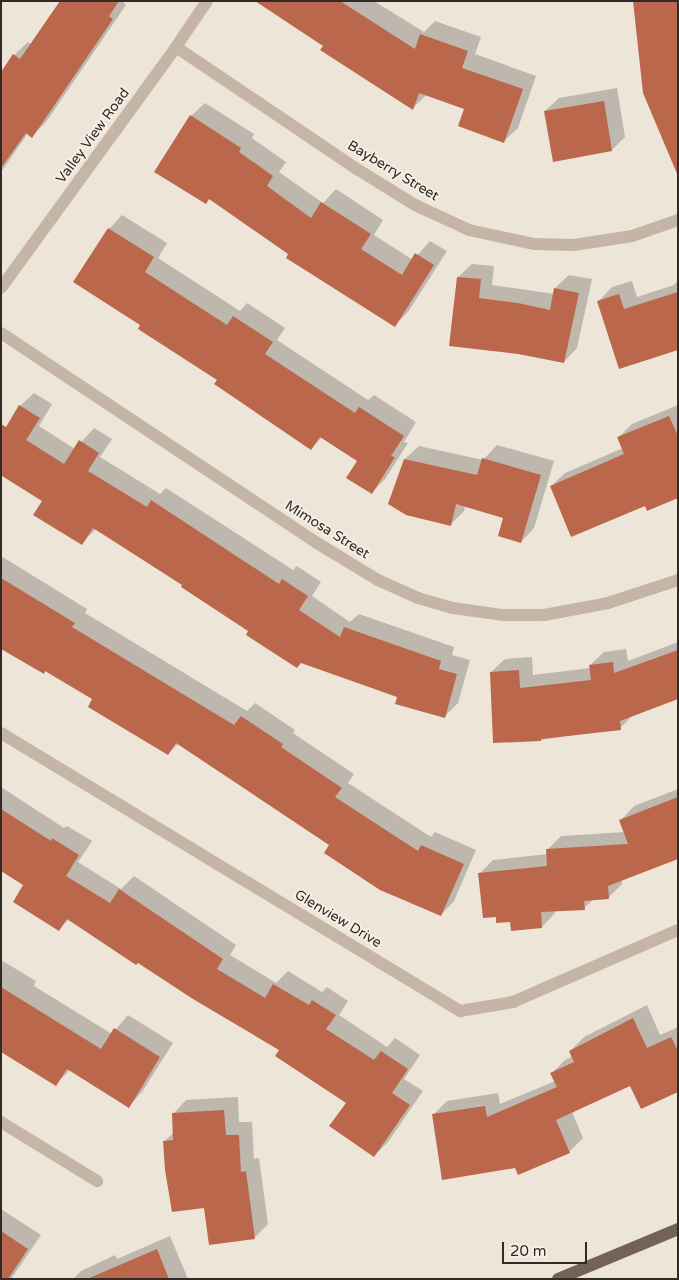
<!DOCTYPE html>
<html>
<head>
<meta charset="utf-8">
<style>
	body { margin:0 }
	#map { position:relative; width:679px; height:1280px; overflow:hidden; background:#eee5d9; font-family:"Varela Round",sans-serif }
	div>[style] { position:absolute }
	.shadow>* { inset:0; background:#0003 }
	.building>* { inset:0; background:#bb674b }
	.minor>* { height:12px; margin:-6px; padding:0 6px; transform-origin:6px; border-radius:6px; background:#c5b5a6 }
	.major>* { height:12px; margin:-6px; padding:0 6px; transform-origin:6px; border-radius:6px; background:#736259 }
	span { translate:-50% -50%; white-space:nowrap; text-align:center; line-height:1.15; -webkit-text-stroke:4px #f7efe5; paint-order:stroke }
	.street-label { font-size:14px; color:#322a26 }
	.frame { position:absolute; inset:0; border:2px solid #322a26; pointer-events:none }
	.scale { position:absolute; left:502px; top:1242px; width:85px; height:22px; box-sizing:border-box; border:2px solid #322a26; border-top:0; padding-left:6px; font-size:15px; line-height:18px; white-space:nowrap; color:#322a26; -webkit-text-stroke:4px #f7efe5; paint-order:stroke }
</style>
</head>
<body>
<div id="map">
	<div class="shadow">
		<div style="clip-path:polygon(61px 1px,122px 1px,126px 5px,46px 122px,32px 136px,28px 133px,1px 172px,1px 74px,14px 55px,28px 42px,31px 44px)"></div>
		<div style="clip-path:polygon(268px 1px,374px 1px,424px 32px,435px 21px,481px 37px,475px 54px,536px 76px,518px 128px,504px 141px,466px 108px,427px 94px,413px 108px,324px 46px)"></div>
		<div style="clip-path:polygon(617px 88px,625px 137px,612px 150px,545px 111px,559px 98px)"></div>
		<div style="clip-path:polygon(205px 103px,254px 134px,252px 138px,286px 162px,279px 172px,323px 203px,336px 189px,383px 220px,374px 235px,413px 260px,430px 241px,447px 251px,408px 312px,395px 325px,210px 198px,206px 203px,191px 116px)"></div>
		<div style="clip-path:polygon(122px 215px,167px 243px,158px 258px,240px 311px,247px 303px,285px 328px,277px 340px,368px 400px,374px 395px,416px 422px,404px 442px,408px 443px,385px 479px,372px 492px,359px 460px,322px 437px,311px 449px,219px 379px,142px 325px,109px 229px)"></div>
		<div style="clip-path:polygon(472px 264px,494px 266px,492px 285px,554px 294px,555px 288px,569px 275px,592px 279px,577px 348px,564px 362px,518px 353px,458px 277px)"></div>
		<div style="clip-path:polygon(632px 281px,637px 297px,674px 285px,678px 281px,678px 341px,599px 301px,612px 287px)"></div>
		<div style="clip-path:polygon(34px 393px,52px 404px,39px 426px,75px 449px,94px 428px,112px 439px,100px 457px,160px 494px,166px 488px,293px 570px,297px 566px,321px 582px,312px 596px,350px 622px,359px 614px,454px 647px,452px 655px,470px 660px,458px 703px,444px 717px,250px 631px,184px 585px,96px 529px,82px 543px,43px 500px,1px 473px,20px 406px)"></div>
		<div style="clip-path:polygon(678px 405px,678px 497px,646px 504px,551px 486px,565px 473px,623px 448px,619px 437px,632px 424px)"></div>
		<div style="clip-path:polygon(497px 445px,554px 461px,534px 528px,521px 542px,505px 517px,465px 506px,464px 511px,451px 524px,405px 459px,419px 446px,483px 460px)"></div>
		<div style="clip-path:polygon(1px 556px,87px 609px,85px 613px,247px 711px,255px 703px,295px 730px,293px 733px,354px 774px,348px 783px,431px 837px,435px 832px,476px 850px,454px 901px,441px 915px,178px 744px,168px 754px,94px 699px,46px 670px,43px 673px,1px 648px)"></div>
		<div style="clip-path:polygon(678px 642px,678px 698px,634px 714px,620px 728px,541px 740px,491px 672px,505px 659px,532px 657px,533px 675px,590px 668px,590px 665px,604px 652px,626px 649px,628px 661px)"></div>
		<div style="clip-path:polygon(1px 787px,64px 828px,67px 826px,92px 841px,78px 862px,121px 889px,134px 876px,236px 945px,230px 955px,276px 983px,288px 971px,322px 992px,327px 987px,348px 1001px,339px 1015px,387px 1047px,395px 1038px,420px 1055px,404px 1079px,423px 1091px,388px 1142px,374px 1156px,347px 1102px,281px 1050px,69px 919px,59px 929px,25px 885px,1px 870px)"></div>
		<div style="clip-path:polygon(678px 789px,678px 858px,622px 880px,622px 884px,608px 898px,594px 899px,584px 908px,555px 910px,555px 913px,542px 927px,497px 916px,480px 873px,493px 860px,548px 854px,548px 849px,561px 836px,625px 832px,621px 820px,634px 806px)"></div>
		<div style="clip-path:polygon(1px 960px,36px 981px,34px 986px,112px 1034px,128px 1015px,173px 1043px,142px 1092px,129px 1106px,70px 1070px,56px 1084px,1px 1042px)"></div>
		<div style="clip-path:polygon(647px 1005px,660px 1035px,678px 1027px,678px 1091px,631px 1084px,572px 1112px,583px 1138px,569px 1152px,516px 1167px,433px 1115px,447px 1101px,498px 1093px,500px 1104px,555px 1081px,552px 1073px,565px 1060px,573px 1056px,570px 1051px,584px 1037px)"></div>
		<div style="clip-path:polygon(238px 1097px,239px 1122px,252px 1122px,254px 1159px,259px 1158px,268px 1224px,254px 1238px,205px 1207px,165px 1141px,174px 1132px,173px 1114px,186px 1100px)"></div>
		<div style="clip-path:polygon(1px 1209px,41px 1235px,11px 1279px,1px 1279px)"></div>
		<div style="clip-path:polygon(170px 1236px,188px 1279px,73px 1279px,81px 1271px,115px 1255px,117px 1259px)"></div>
	</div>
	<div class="building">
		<div style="clip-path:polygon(60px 1px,119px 1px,109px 16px,113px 19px,32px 138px,26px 133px,1px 168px,1px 72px,13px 54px,20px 59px)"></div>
		<div style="clip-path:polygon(255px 1px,340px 1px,415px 49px,420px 34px,468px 51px,462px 68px,523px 89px,504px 143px,458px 126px,464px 109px,419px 93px,413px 110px,320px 50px,323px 46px)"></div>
		<div style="clip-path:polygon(633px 1px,678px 1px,678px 176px,643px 93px)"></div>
		<div style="clip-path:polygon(604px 101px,612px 151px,553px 162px,544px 111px)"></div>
		<div style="clip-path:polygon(190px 115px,241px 148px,239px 152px,273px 176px,267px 186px,311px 218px,321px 202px,371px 234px,361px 249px,402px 275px,415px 253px,434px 265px,395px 327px,286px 258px,288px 254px,209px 199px,206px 204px,154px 172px)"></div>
		<div style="clip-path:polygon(108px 228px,154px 257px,145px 272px,227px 325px,233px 316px,273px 342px,265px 354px,355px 413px,359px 407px,404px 436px,391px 456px,395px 457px,372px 494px,346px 478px,357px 461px,320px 437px,311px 450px,214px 384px,217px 380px,138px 329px,140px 325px,73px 282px)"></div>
		<div style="clip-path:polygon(457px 277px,481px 279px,479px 298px,518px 303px,550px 310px,554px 288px,579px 293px,564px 363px,518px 354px,449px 346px)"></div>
		<div style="clip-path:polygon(678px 292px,678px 350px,619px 369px,597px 301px,619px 294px,624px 309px)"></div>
		<div style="clip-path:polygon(19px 405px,40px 418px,26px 440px,64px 464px,79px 440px,99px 453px,88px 471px,147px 507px,151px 500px,279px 584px,282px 579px,308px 596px,299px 610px,340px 637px,344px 627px,441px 661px,439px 669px,457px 674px,445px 718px,395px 704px,397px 697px,301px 663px,297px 668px,246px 635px,248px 631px,181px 587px,182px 585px,93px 528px,82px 545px,33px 515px,42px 501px,2px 476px,1px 477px,1px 424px,6px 427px)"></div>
		<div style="clip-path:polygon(669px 416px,678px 436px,678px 498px,647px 511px,645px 506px,571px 537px,550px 486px,624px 454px,617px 437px)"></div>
		<div style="clip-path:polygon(482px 458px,541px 475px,521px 543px,498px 536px,503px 518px,456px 504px,451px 526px,406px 515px,388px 504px,404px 459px,477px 475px)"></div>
		<div style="clip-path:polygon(1px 578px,75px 623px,72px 627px,234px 725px,241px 716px,283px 744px,281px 747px,342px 788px,335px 797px,418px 851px,421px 845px,464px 864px,441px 916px,380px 890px,324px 853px,329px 845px,176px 743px,168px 755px,88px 707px,92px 699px,45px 671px,44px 674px,1px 649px)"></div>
		<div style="clip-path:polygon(678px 650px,678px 699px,620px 721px,621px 730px,541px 739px,541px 741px,493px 743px,490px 672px,519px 670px,520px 688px,591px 680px,589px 665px,613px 662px,614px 673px)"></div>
		<div style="clip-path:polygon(678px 797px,678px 859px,608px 886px,609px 899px,584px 901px,585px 910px,541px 912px,542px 928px,511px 931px,510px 922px,496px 923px,496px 917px,483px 918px,478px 873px,547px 866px,546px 849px,628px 844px,619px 820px)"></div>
		<div style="clip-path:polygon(1px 809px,51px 841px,52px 838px,79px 855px,66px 876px,110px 903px,119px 889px,223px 959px,217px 969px,265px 998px,273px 984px,309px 1005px,312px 1000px,336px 1015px,326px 1029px,374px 1060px,381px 1051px,408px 1069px,392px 1093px,410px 1105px,374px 1157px,329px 1126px,346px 1103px,275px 1056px,279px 1050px,193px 999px,138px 963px,136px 965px,67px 919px,59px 931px,13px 902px,23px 885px,1px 871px)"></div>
		<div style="clip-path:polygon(1px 987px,101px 1049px,114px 1028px,160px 1057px,129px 1108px,67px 1069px,56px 1086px,1px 1052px)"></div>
		<div style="clip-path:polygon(633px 1018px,647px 1048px,671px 1037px,678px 1051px,678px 1092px,641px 1109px,630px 1086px,556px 1120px,570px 1153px,518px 1175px,515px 1168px,442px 1180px,432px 1114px,485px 1106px,487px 1117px,557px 1087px,550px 1073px,574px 1062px,569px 1051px)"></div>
		<div style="clip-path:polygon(224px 1110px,226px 1135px,239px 1135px,241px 1172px,246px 1171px,255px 1239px,209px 1245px,204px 1208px,172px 1212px,165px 1170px,163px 1141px,173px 1140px,172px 1113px)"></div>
		<div style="clip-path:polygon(1px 1231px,28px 1249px,8px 1279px,1px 1279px)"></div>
		<div style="clip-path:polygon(157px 1249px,169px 1279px,87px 1279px)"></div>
	</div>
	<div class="minor">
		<div style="left:176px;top:47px;width:218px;rotate:34deg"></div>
		<div style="left:357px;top:169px;width:68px;rotate:31.8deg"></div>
		<div style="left:415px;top:205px;width:60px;rotate:24.8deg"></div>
		<div style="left:469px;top:230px;width:66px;rotate:12.2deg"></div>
		<div style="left:534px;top:244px;width:40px;rotate:1.4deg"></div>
		<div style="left:574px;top:245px;width:59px;rotate:-8.8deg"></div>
		<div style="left:632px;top:236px;width:49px;rotate:-19.2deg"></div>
		<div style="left:1px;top:288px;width:298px;rotate:-54deg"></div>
		<div style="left:176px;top:47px;width:55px;rotate:-56deg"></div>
		<div style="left:1px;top:333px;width:379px;rotate:33.6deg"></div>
		<div style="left:317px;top:543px;width:71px;rotate:31.2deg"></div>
		<div style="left:378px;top:580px;width:44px;rotate:24.2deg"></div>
		<div style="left:418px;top:598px;width:36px;rotate:16deg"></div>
		<div style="left:453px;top:608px;width:49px;rotate:8.1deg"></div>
		<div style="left:502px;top:615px;width:42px"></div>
		<div style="left:544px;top:615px;width:65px;rotate:-10.6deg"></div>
		<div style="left:608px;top:603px;width:74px;rotate:-18.2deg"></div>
		<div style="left:1px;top:733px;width:537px;rotate:31.2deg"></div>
		<div style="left:460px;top:1011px;width:54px;rotate:-9.6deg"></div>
		<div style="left:513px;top:1002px;width:180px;rotate:-23.6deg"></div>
		<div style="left:1px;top:1122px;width:113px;rotate:31.6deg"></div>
	</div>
	<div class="major">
		<div style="left:558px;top:1279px;width:130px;rotate:-22.6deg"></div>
	</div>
	<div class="street-label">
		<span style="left:93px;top:136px;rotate:-54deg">Valley View Road</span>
		<span style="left:393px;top:171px;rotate:31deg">Bayberry Street</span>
		<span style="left:327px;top:530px;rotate:32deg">Mimosa Street</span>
		<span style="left:338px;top:919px;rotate:31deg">Glenview Drive</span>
	</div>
	<div class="frame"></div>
	<div class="scale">20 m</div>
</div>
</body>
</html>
